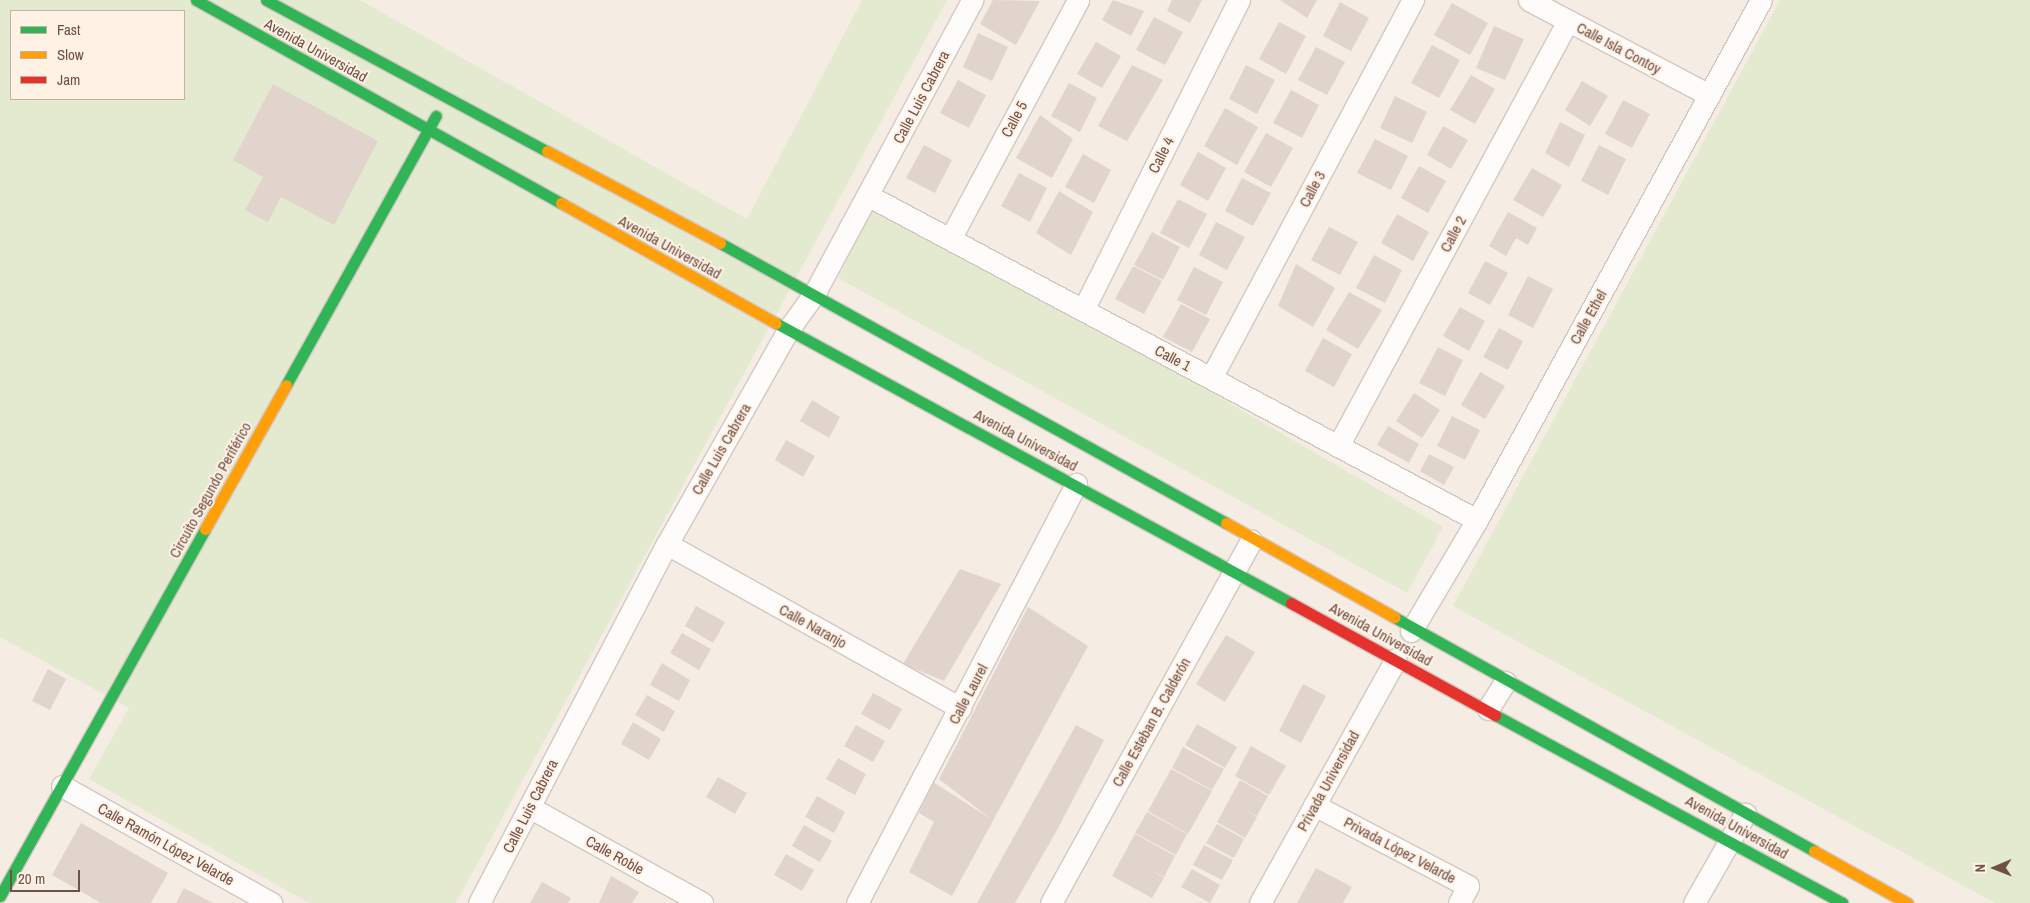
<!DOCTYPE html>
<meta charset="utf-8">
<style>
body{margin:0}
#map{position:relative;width:2030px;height:903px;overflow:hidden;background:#f5ece4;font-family:"Archivo Narrow",sans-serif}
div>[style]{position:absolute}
.green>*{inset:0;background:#e3eacf}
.building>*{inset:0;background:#e1d4cd}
.roads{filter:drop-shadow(1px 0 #d3c7c0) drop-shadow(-1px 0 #d3c7c0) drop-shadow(0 1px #d3c7c0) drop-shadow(0 -1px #d3c7c0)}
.street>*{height:21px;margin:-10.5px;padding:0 10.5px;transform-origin:10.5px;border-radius:10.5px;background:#fefcfb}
.fast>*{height:11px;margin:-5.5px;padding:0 5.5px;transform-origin:5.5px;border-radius:5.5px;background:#30b455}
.slow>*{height:11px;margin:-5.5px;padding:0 5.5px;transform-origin:5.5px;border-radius:5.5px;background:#ff9f0a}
.jam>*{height:11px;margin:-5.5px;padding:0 5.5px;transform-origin:5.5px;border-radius:5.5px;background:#e5322d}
span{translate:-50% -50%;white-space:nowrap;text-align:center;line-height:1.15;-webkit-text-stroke:4px #fff1e4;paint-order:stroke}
.street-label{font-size:15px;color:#705147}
.legend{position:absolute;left:10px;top:10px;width:175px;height:90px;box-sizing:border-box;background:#fff1e4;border:1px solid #c6b1a5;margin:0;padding:6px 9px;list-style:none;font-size:15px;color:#705147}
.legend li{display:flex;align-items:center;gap:10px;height:25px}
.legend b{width:25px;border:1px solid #c6b1a5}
.north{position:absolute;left:1970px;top:843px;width:50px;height:50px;-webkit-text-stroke:4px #fff1e4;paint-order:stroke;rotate:269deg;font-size:14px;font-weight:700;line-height:20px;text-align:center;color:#705147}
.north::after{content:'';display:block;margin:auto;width:18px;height:22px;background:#705147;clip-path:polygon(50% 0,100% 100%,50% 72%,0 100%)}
.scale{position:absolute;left:10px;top:870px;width:70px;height:22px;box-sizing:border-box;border:2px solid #705147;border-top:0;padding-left:6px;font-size:15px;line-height:18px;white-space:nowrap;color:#705147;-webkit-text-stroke:4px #fff1e4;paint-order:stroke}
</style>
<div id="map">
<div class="green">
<i style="clip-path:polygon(evenodd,0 0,360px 0,747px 219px,862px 0,947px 0,456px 903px,309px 903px,89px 779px,129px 708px,0 637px,0 0,11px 11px,184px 11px,184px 99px,11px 99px,11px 11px)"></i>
<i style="clip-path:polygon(1780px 0,2030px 0,2030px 903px,1995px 903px,1453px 606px)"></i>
<i style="clip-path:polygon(873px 209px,1162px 364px,1443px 527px,1407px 593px,838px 278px)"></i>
</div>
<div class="building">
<i style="clip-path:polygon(993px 0,1040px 1px,1016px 45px,980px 24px)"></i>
<i style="clip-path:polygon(1113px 0,1144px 11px,1131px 36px,1102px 20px)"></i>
<i style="clip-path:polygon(1172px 0,1202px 0,1190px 23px,1167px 11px)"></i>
<i style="clip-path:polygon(1280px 0,1317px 0,1307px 18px)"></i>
<i style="clip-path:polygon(1340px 2px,1369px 18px,1351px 51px,1323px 36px)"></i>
<i style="clip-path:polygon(1452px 3px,1488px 23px,1470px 55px,1434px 35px)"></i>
<i style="clip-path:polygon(1154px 17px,1183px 32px,1165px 65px,1136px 50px)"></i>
<i style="clip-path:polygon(1279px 22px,1306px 36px,1286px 74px,1259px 59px)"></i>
<i style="clip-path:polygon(1494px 26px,1524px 39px,1505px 80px,1476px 68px)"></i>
<i style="clip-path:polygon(978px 33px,1008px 47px,992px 81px,963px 67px)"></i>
<i style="clip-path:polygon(1096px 42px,1121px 56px,1102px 88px,1077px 74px)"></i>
<i style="clip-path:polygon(1432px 45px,1460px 60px,1439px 98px,1411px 83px)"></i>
<i style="clip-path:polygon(1316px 47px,1345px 62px,1327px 95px,1298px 80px)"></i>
<i style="clip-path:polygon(1132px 65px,1163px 80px,1127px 141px,1098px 126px)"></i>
<i style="clip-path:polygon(1246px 65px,1275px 80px,1257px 114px,1229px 99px)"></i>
<i style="clip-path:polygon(1471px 75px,1495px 89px,1475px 124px,1450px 110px)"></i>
<i style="clip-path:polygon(958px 80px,986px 95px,969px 128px,940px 113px)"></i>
<i style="clip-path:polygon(1582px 81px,1608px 96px,1590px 126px,1565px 110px)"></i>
<i style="clip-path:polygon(1069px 83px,1097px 98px,1080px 132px,1051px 116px)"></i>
<i style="clip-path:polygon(273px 84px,378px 141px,334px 225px,281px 197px,268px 222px,245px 210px,263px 177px,233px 160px)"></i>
<i style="clip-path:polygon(1291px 90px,1319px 105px,1302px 138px,1273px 123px)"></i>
<i style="clip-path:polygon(1395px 96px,1427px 112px,1412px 143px,1380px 128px)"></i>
<i style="clip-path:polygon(1623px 100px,1650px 114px,1632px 148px,1605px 134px)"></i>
<i style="clip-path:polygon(1225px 108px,1258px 127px,1237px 165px,1204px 146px)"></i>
<i style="clip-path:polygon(1040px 115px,1073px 139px,1052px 178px,1016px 158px)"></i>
<i style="clip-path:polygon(1560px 122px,1585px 135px,1569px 167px,1545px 153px)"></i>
<i style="clip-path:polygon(1443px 126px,1468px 140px,1451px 169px,1427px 155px)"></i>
<i style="clip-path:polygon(1266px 133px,1293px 148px,1271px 187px,1244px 172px)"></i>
<i style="clip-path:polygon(1375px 139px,1408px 156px,1391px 190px,1357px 173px)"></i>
<i style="clip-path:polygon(924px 145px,952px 160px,935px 193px,906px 178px)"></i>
<i style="clip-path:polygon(1599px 145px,1626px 159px,1608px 195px,1581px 181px)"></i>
<i style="clip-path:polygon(1198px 152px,1226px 168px,1208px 201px,1180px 185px)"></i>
<i style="clip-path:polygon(1083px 154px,1111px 170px,1094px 203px,1065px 187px)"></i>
<i style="clip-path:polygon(1419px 166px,1446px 181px,1428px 213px,1401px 198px)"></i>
<i style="clip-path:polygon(1532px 168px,1562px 185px,1543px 217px,1513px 200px)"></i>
<i style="clip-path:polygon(1019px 173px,1047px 188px,1030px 222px,1001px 206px)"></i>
<i style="clip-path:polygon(1242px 178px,1271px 193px,1253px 226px,1225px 211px)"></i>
<i style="clip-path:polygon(1059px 191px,1093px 212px,1071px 255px,1036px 233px)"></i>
<i style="clip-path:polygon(1178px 199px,1207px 214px,1189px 248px,1160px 233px)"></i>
<i style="clip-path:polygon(1508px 212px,1537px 228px,1528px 245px,1516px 238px,1506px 256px,1489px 246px)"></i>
<i style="clip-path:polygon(1397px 214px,1429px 232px,1413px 261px,1381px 243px)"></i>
<i style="clip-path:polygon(1216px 222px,1245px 237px,1227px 270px,1199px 255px)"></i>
<i style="clip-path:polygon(1329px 227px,1358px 242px,1340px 275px,1311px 260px)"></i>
<i style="clip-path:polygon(1152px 232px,1180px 247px,1163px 280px,1134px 265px)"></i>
<i style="clip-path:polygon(1374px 255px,1402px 270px,1385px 303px,1356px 288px)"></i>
<i style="clip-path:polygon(1485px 261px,1508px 273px,1490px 305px,1468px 293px)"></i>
<i style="clip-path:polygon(1296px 264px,1335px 288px,1313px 327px,1278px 306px)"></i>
<i style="clip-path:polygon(1133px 266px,1162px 281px,1144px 314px,1115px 299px)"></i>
<i style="clip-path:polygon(1194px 267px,1223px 282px,1206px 315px,1177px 300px)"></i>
<i style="clip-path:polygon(1528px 276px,1553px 289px,1533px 328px,1508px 315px)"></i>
<i style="clip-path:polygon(1349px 292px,1382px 310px,1358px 349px,1326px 330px)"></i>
<i style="clip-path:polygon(1181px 304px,1210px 319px,1192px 352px,1163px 337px)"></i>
<i style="clip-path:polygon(1460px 307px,1485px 321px,1469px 351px,1443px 336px)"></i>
<i style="clip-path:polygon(1499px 328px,1523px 341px,1508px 370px,1483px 357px)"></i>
<i style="clip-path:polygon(1323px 338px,1352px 354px,1334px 387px,1305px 371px)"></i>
<i style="clip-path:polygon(1438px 347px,1463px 360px,1445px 396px,1419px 383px)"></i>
<i style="clip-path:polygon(1480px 372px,1505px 386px,1485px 419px,1461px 405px)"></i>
<i style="clip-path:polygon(1414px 393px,1440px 410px,1422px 438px,1396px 421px)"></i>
<i style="clip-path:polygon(812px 400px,840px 417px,829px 438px,800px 421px)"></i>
<i style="clip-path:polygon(1452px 416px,1480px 430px,1465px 460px,1437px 446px)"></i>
<i style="clip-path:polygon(1388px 426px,1419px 444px,1409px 463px,1377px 445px)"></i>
<i style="clip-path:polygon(786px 440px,815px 456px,803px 477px,775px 460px)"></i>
<i style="clip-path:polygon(1429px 454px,1454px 467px,1444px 485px,1420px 471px)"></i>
<i style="clip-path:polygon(960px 569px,1001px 584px,944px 681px,903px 664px)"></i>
<i style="clip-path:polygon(696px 606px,725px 622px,713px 643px,685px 626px)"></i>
<i style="clip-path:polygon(1028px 607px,1088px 646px,952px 896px,909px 872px,934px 822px,919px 813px,933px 782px,991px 819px,939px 779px)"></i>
<i style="clip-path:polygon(682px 633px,711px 649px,699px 670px,670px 653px)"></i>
<i style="clip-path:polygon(1226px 635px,1255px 652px,1225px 702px,1196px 684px)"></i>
<i style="clip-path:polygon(662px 663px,690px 680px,679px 701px,650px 685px)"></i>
<i style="clip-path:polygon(48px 669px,66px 679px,50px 710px,32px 701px)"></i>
<i style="clip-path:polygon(1303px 684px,1326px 696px,1301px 743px,1279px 731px)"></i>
<i style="clip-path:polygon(873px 693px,902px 709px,890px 730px,861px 714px)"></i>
<i style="clip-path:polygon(647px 695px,675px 711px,664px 732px,635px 715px)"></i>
<i style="clip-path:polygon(633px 722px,661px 739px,649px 760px,621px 744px)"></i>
<i style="clip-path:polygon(1197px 724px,1237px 747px,1225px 768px,1185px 745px)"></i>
<i style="clip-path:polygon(856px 725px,885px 741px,873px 762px,844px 746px)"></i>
<i style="clip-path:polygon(1076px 725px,1104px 740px,1056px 832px,1015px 903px,977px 903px)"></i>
<i style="clip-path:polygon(1251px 746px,1286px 766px,1269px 795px,1235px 776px)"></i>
<i style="clip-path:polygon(1183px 747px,1224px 769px,1212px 790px,1172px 768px)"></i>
<i style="clip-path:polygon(838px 758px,866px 774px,855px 795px,826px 779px)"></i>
<i style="clip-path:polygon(1171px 769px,1212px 791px,1188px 834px,1148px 811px)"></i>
<i style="clip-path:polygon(718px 777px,747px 793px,735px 814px,706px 797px)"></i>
<i style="clip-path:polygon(1240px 780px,1268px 796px,1257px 816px,1245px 810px,1257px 817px,1245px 838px,1217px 822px)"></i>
<i style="clip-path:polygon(817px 796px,845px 812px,834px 833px,805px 817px)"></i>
<i style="clip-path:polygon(1147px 812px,1187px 834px,1176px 855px,1135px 833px)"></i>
<i style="clip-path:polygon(81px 823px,168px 873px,151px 903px,101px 903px,52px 875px)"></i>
<i style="clip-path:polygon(1217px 824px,1244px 839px,1234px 858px,1206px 843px)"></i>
<i style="clip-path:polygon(804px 825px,832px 841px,820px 862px,792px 846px)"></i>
<i style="clip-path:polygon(1135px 834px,1175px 856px,1164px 877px,1149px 869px,1164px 878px,1152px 898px,1112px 876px)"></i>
<i style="clip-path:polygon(1204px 845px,1233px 860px,1222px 880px,1193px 865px)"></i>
<i style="clip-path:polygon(786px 854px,814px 870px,802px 891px,774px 875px)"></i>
<i style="clip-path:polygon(1316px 868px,1352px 887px,1343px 903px,1297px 903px)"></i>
<i style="clip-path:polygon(1192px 869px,1220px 885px,1210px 903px,1181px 887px)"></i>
<i style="clip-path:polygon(611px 876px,639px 892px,632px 903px,599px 903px)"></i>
<i style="clip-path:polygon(542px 882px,571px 898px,568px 903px,530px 903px)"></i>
<i style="clip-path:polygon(184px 888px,213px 903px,176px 903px)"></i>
</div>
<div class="roads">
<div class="street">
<i style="left:1529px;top:0;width:204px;rotate:27.8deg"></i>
<i style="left:869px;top:196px;width:689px;rotate:28.05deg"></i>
<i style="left:950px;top:239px;width:271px;rotate:-61.8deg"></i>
<i style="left:1083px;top:310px;width:347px;rotate:-63.3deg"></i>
<i style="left:1211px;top:378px;width:429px;rotate:-61.9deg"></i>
<i style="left:1338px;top:446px;width:483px;rotate:-61.6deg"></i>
<i style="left:667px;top:544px;width:336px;rotate:29.2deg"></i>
<i style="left:1411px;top:631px;width:129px;rotate:-59.3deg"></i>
<i style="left:1477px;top:520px;width:592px;rotate:-61.36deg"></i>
<i style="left:1488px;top:709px;width:32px;rotate:-58deg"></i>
<i style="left:62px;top:786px;width:240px;rotate:29.2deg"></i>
<i style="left:1314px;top:805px;width:174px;rotate:27.7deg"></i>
<i style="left:1468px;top:886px;width:19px;rotate:118deg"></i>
<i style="left:529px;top:807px;width:198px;rotate:29deg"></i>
<i style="left:479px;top:903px;width:405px;rotate:-62.4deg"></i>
<i style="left:667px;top:544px;width:246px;rotate:-60.5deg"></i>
<i style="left:788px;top:330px;width:44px;rotate:-54.2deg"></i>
<i style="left:814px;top:294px;width:334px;rotate:-61.7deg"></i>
<i style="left:857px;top:903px;width:473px;rotate:-62.4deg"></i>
<i style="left:1051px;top:903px;width:414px;rotate:-61.1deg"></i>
<i style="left:1260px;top:903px;width:279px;rotate:-60.9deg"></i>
<i style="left:1694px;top:903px;width:103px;rotate:-60.2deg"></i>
</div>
<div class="fast">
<i style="left:196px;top:0;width:418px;rotate:29.1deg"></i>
<i style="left:266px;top:0;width:319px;rotate:28.3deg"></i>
<i style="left:720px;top:243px;width:578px;rotate:28.96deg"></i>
<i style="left:776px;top:323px;width:586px;rotate:28.53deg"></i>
<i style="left:286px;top:385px;width:308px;rotate:-60.9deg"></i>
<i style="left:1394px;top:617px;width:481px;rotate:29.1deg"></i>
<i style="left:1495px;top:715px;width:395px;rotate:28.4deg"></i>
<i style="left:0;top:896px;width:420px;rotate:-60.8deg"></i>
</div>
<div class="slow">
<i style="left:547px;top:151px;width:196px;rotate:28deg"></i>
<i style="left:561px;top:203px;width:246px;rotate:29.2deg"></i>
<i style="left:1226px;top:523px;width:193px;rotate:29.2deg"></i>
<i style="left:205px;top:529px;width:165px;rotate:-60.6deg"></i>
<i style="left:1814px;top:851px;width:107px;rotate:29.2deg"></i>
</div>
<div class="jam">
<i style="left:1291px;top:603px;width:233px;rotate:28.8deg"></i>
</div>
</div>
<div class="street-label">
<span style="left:1619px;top:48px;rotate:28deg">Calle Isla Contoy</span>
<span style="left:316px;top:50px;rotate:29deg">Avenida Universidad</span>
<span style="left:921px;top:97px;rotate:-62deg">Calle Luis Cabrera</span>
<span style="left:1014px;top:119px;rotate:-62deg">Calle 5</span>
<span style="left:1161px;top:155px;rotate:-63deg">Calle 4</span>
<span style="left:1312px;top:189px;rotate:-62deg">Calle 3</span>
<span style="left:1453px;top:234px;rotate:-62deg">Calle 2</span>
<span style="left:670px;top:247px;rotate:29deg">Avenida Universidad</span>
<span style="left:1588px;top:317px;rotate:-61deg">Calle Ethel</span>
<span style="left:1173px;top:358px;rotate:28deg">Calle 1</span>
<span style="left:1026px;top:440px;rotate:28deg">Avenida Universidad</span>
<span style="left:721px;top:449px;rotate:-60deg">Calle Luis Cabrera</span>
<span style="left:210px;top:490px;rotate:-61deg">Circuito Segundo Periférico</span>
<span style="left:813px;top:626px;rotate:29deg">Calle Naranjo</span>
<span style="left:1381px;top:634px;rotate:29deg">Avenida Universidad</span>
<span style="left:968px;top:694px;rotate:-62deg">Calle Laurel</span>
<span style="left:1151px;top:722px;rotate:-61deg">Calle Esteban B. Calderón</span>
<span style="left:1328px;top:781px;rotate:-61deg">Privada Universidad</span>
<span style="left:530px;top:806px;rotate:-63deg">Calle Luis Cabrera</span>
<span style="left:1737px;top:827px;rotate:29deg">Avenida Universidad</span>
<span style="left:166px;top:844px;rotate:29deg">Calle Ramón López Velarde</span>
<span style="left:1400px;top:850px;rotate:28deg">Privada López Velarde</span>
<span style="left:615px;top:855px;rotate:29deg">Calle Roble</span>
</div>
<ul class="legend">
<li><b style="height:6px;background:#30b455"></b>Fast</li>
<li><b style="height:6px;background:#ff9f0a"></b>Slow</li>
<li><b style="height:6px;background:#e5322d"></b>Jam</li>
</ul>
<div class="north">N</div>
<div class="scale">20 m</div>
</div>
